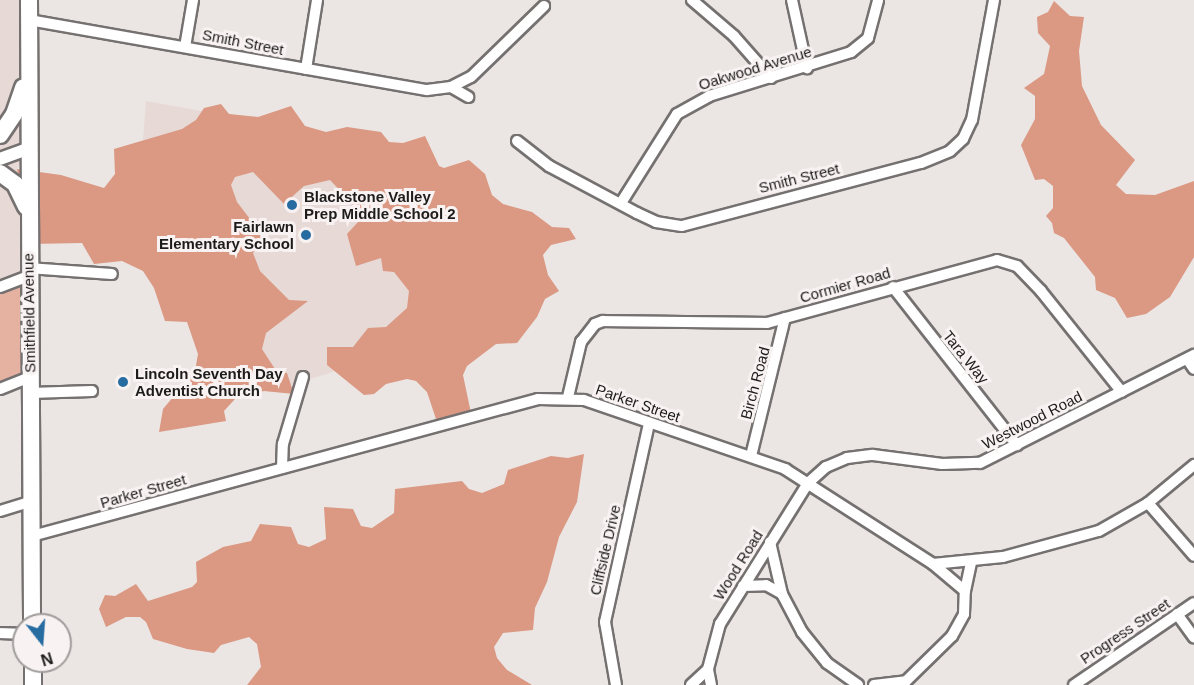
<!DOCTYPE html>
<style>
body{margin:0}
#map{position:relative;width:1194px;height:685px;overflow:hidden;background:#ebe6e4;font-family:Helvetica,sans-serif}
div>[style]{position:absolute}
.built>*{inset:0;background:#e7d9d5}
.green>*{inset:0;background:#e5b1a1}
.forest>*{inset:0;background:#db9883}
.roads{filter:drop-shadow(2px 0 #757170) drop-shadow(-2px 0 #757170) drop-shadow(0 2px #757170) drop-shadow(0 -2px #757170)}
.minor>*{height:10px;margin:-5px;padding:0 5px;transform-origin:5px;border-radius:5px;background:#fff}
.tertiary>*{height:12px;margin:-6px;padding:0 6px;transform-origin:6px;border-radius:6px;background:#fff}
.primary>*{height:16px;margin:-8px;padding:0 8px;transform-origin:8px;border-radius:8px;background:#fff}
.dots>*{width:16px;height:16px;translate:-50% -50%;box-sizing:border-box;border:3px solid #f8f3f2;border-radius:50%}
span{translate:-50% -50%;white-space:nowrap;text-align:center;line-height:1.15;-webkit-text-stroke:6px #f8f3f2;paint-order:stroke}
.street-label{font-size:15px;color:#1d1c1b}
.poi-label{font-size:15px;color:#1d1c1b;font-weight:700}
.left{translate:0 -50%;text-align:left}
.right{translate:-100% -50%;text-align:right}
.north{position:absolute;left:12px;top:613px;width:60px;height:60px;box-sizing:border-box;background:#f8f3f2;border:2px solid #a09d9c;border-radius:50%;rotate:163deg;font-size:16px;font-weight:700;line-height:24px;text-align:center;color:#1d1c1b}
.north::after{content:'';display:block;margin:auto;width:21px;height:27px;background:#276ca1;clip-path:polygon(50% 0,100% 100%,50% 72%,0 100%)}
</style>
<div id="map">
<div class="built">
<i style="clip-path:polygon(0 0,28px 0,28px 150px,17px 169px,22px 184px,28px 270px,0 281px)"></i>
<i style="clip-path:polygon(146px 101px,432px 153px,481px 325px,269px 392px,134px 258px)"></i>
</div>
<div class="green">
<i style="clip-path:polygon(28px 271px,30px 377px,0 389px,0 281px)"></i>
</div>
<div class="forest">
<i style="clip-path:polygon(1054px 1px,1070px 16px,1084px 17px,1079px 51px,1082px 86px,1101px 125px,1135px 160px,1116px 185px,1126px 194px,1155px 195px,1194px 181px,1194px 257px,1170px 297px,1146px 314px,1127px 318px,1115px 298px,1096px 290px,1095px 277px,1064px 238px,1054px 233px,1052px 223px,1046px 216px,1053px 208px,1053px 186px,1044px 179px,1035px 180px,1021px 145px,1035px 119px,1035px 96px,1024px 88px,1044px 74px,1050px 46px,1038px 33px,1037px 17px,1048px 12px)"></i>
<i style="clip-path:polygon(221px 104px,229px 114px,258px 117px,291px 106px,305px 126px,326px 132px,347px 127px,381px 132px,389px 142px,403px 143px,425px 136px,439px 166px,444px 168px,469px 160px,485px 174px,492px 195px,503px 204px,532px 212px,552px 227px,569px 228px,576px 239px,551px 245px,543px 255px,548px 275px,559px 291px,545px 299px,537px 317px,517px 343px,496px 344px,467px 366px,463px 375px,471px 413px,437px 422px,427px 392px,416px 381px,407px 379px,386px 384px,374px 394px,364px 395px,327px 365px,327px 347px,353px 347px,368px 328px,386px 327px,407px 308px,409px 291px,394px 272px,383px 271px,381px 258px,356px 266px,347px 234px,358px 222px,352px 203px,330px 180px,304px 186px,284px 204px,253px 172px,235px 177px,231px 185px,237px 202px,263px 236px,253px 253px,260px 271px,289px 300px,308px 301px,266px 333px,262px 349px,275px 369px,287px 373px,294px 394px,264px 391px,235px 399px,224px 411px,226px 421px,159px 432px,163px 409px,195px 371px,198px 354px,187px 322px,165px 321px,154px 288px,143px 271px,122px 261px,94px 264px,82px 243px,30px 244px,17px 169px,61px 175px,104px 188px,115px 174px,114px 149px,182px 129px,196px 120px,204px 108px)"></i>
<i style="clip-path:polygon(584px 454px,577px 502px,559px 537px,547px 582px,535px 608px,533px 630px,503px 633px,494px 647px,497px 658px,507px 670px,532px 685px,247px 685px,261px 667px,257px 644px,249px 637px,221px 645px,214px 653px,187px 649px,153px 639px,146px 622px,140px 617px,126px 617px,106px 627px,99px 609px,105px 595px,115px 596px,136px 584px,148px 601px,192px 587px,197px 582px,196px 562px,223px 547px,251px 541px,260px 524px,291px 527px,298px 544px,309px 547px,326px 539px,324px 507px,353px 509px,361px 526px,372px 528px,394px 513px,395px 489px,462px 481px,469px 489px,482px 493px,504px 484px,508px 470px,551px 456px,568px 458px)"></i>
</div>
<div class="roads">
<div class="minor">
<i style="left:692px;top:0;width:55px;rotate:40.6deg"></i>
<i style="left:734px;top:36px;width:56px;rotate:48.6deg"></i>
<i style="left:792px;top:0;width:70px;rotate:77.6deg"></i>
<i style="left:29px;top:20px;width:404px;rotate:10deg"></i>
<i style="left:427px;top:90px;width:24px;rotate:-7deg"></i>
<i style="left:451px;top:87px;width:22px;rotate:-27deg"></i>
<i style="left:471px;top:77px;width:102px;rotate:-44.2deg"></i>
<i style="left:185px;top:47px;width:48px;rotate:-80.3deg"></i>
<i style="left:306px;top:69px;width:70px;rotate:-80.9deg"></i>
<i style="left:451px;top:87px;width:20px;rotate:30deg"></i>
<i style="left:517px;top:141px;width:41px;rotate:38deg"></i>
<i style="left:549px;top:166px;width:100px;rotate:28.1deg"></i>
<i style="left:637px;top:213px;width:21px;rotate:25deg"></i>
<i style="left:656px;top:222px;width:26px;rotate:9deg"></i>
<i style="left:682px;top:226px;width:247px;rotate:-14.8deg"></i>
<i style="left:921px;top:163px;width:31px;rotate:-22deg"></i>
<i style="left:950px;top:151px;width:18px;rotate:-43deg"></i>
<i style="left:963px;top:139px;width:21px;rotate:-65deg"></i>
<i style="left:972px;top:120px;width:122px;rotate:-79.6deg"></i>
<i style="left:621px;top:203px;width:105px;rotate:-57.8deg"></i>
<i style="left:677px;top:114px;width:37px;rotate:-29deg"></i>
<i style="left:709px;top:96px;width:149px;rotate:-17.2deg"></i>
<i style="left:851px;top:52px;width:22px;rotate:-39deg"></i>
<i style="left:868px;top:38px;width:39px;rotate:-75deg"></i>
<i style="left:28px;top:268px;width:84px;rotate:4.1deg"></i>
<i style="left:0;top:287px;width:30px;rotate:-21deg"></i>
<i style="left:893px;top:287px;width:201px;rotate:51.9deg"></i>
<i style="left:1187px;top:359px;width:12px;rotate:55deg"></i>
<i style="left:0;top:389px;width:32px;rotate:-22deg"></i>
<i style="left:30px;top:393px;width:62px;rotate:-1.8deg"></i>
<i style="left:568px;top:397px;width:57px;rotate:-76.7deg"></i>
<i style="left:581px;top:342px;width:23px;rotate:-52deg"></i>
<i style="left:595px;top:324px;width:9px;rotate:-21deg"></i>
<i style="left:603px;top:321px;width:164px;rotate:0.7deg"></i>
<i style="left:767px;top:323px;width:238px;rotate:-15.3deg"></i>
<i style="left:997px;top:260px;width:21px;rotate:17deg"></i>
<i style="left:1017px;top:266px;width:35px;rotate:46deg"></i>
<i style="left:1041px;top:291px;width:129px;rotate:51.3deg"></i>
<i style="left:751px;top:456px;width:142px;rotate:-76.2deg"></i>
<i style="left:282px;top:468px;width:24px;rotate:-88deg"></i>
<i style="left:283px;top:444px;width:70px;rotate:-73.4deg"></i>
<i style="left:1148px;top:503px;width:70px;rotate:49deg"></i>
<i style="left:0;top:511px;width:34px;rotate:-17deg"></i>
<i style="left:32px;top:536px;width:524px;rotate:-15.15deg"></i>
<i style="left:538px;top:399px;width:46px;rotate:1.2deg"></i>
<i style="left:584px;top:400px;width:213px;rotate:18.9deg"></i>
<i style="left:785px;top:469px;width:176px;rotate:32.7deg"></i>
<i style="left:933px;top:564px;width:70px;rotate:-5.7deg"></i>
<i style="left:1003px;top:557px;width:99px;rotate:-15.2deg"></i>
<i style="left:1099px;top:531px;width:56px;rotate:-29.7deg"></i>
<i style="left:1148px;top:503px;width:60px;rotate:-39.6deg"></i>
<i style="left:770px;top:542px;width:53px;rotate:77deg"></i>
<i style="left:782px;top:594px;width:43px;rotate:62.2deg"></i>
<i style="left:802px;top:632px;width:40px;rotate:51deg"></i>
<i style="left:827px;top:663px;width:38px;rotate:35deg"></i>
<i style="left:743px;top:586px;width:23px;rotate:-2deg"></i>
<i style="left:766px;top:585px;width:18px;rotate:29deg"></i>
<i style="left:965px;top:591px;width:29px;rotate:-78deg"></i>
<i style="left:1177px;top:614px;width:29px;rotate:54deg"></i>
<i style="left:0;top:633px;width:24px;rotate:2deg"></i>
<i style="left:616px;top:685px;width:64px;rotate:-99.9deg"></i>
<i style="left:605px;top:622px;width:204px;rotate:-77.5deg"></i>
<i style="left:691px;top:685px;width:23px;rotate:-43deg"></i>
<i style="left:711px;top:685px;width:16px;rotate:-101deg"></i>
<i style="left:708px;top:669px;width:47px;rotate:-75.1deg"></i>
<i style="left:720px;top:624px;width:166px;rotate:-58deg"></i>
<i style="left:808px;top:483px;width:24px;rotate:-42deg"></i>
<i style="left:826px;top:467px;width:23px;rotate:-23deg"></i>
<i style="left:847px;top:458px;width:26px;rotate:-7deg"></i>
<i style="left:873px;top:455px;width:70px;rotate:7.4deg"></i>
<i style="left:942px;top:464px;width:38px;rotate:-2deg"></i>
<i style="left:980px;top:463px;width:240px;rotate:-26.8deg"></i>
<i style="left:874px;top:685px;width:32px;rotate:-7deg"></i>
<i style="left:902px;top:685px;width:70px;rotate:-44.4deg"></i>
<i style="left:952px;top:636px;width:25px;rotate:-61deg"></i>
<i style="left:964px;top:614px;width:23px;rotate:-88deg"></i>
<i style="left:965px;top:591px;width:42px;rotate:-139.8deg"></i>
<i style="left:1074px;top:685px;width:145px;rotate:-34.3deg"></i>
</div>
<div class="tertiary">
<i style="left:0;top:159px;width:30px;rotate:-20deg"></i>
</div>
<div class="primary">
<i style="left:29px;top:0;width:625px;rotate:89.72deg"></i>
<i style="left:0;top:135px;width:25px;rotate:-56deg"></i>
<i style="left:14px;top:114px;width:28px;rotate:-71deg"></i>
<i style="left:0;top:173px;width:19px;rotate:36deg"></i>
<i style="left:15px;top:184px;width:25px;rotate:64deg"></i>
<i style="left:33px;top:661px;width:24px;rotate:90deg"></i>
</div>
</div>
<div class="dots">
<i style="left:292px;top:205px;background:#276ca1"></i>
<i style="left:306px;top:235px;background:#276ca1"></i>
<i style="left:123px;top:382px;background:#276ca1"></i>
</div>
<div class="street-label">
<span style="left:243px;top:42px;rotate:11deg">Smith Street</span>
<span style="left:755px;top:68px;rotate:-17deg">Oakwood Avenue</span>
<span style="left:799px;top:178px;rotate:-14deg">Smith Street</span>
<span style="left:845px;top:285px;rotate:-16deg">Cormier Road</span>
<span style="left:29px;top:313px;rotate:-91deg">Smithfield Avenue</span>
<span style="left:966px;top:357px;rotate:51deg">Tara Way</span>
<span style="left:755px;top:383px;rotate:-75deg">Birch Road</span>
<span style="left:638px;top:403px;rotate:19deg">Parker Street</span>
<span style="left:1032px;top:420px;rotate:-27deg">Westwood Road</span>
<span style="left:143px;top:491px;rotate:-16deg">Parker Street</span>
<span style="left:605px;top:550px;rotate:-77deg">Cliffside Drive</span>
<span style="left:738px;top:565px;rotate:-58deg">Wood Road</span>
<span style="left:1125px;top:631px;rotate:-34deg">Progress Street</span>
</div>
<div class="poi-label">
<span class="left" style="left:304px;top:205px">Blackstone Valley<br>Prep Middle School 2</span>
<span class="right" style="left:294px;top:235px">Fairlawn<br>Elementary School</span>
<span class="left" style="left:135px;top:382px">Lincoln Seventh Day<br>Adventist Church</span>
</div>
<div class="north">N</div>
</div>
